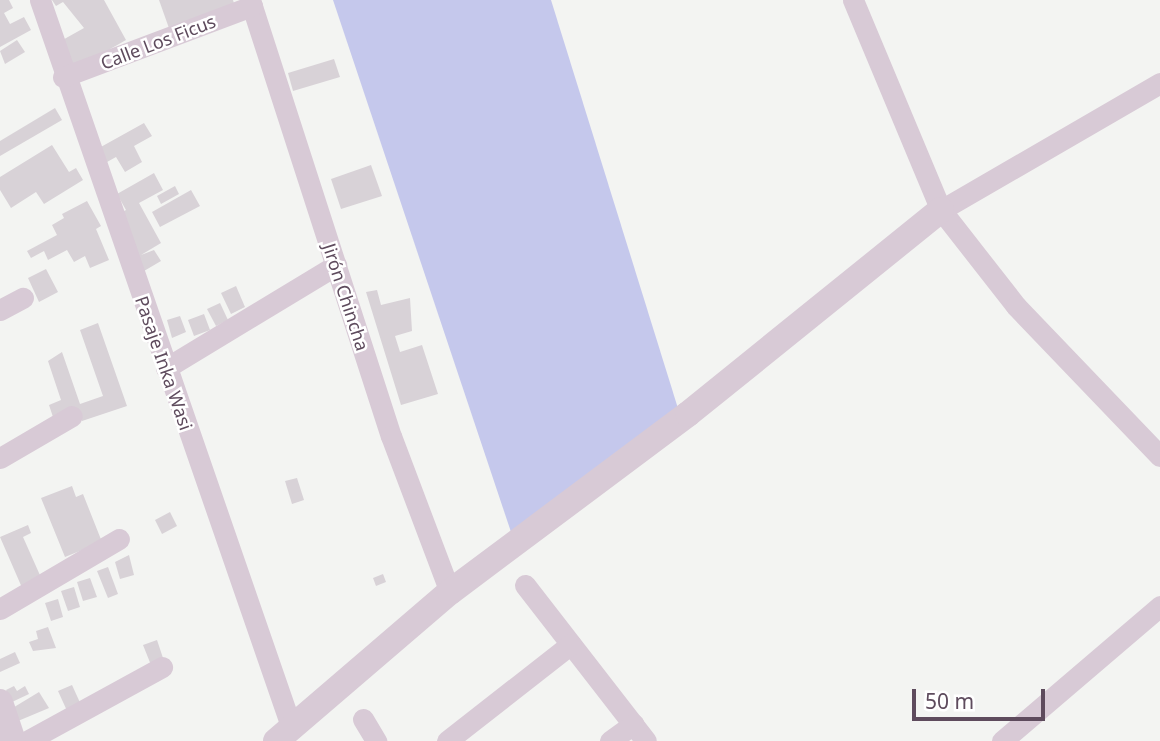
<!DOCTYPE html>
<meta charset="utf-8">
<style>
body{margin:0}
#map{position:relative;width:1160px;height:741px;overflow:hidden;background:#f3f4f2;font-family:"Noto Sans",sans-serif}
div>[style]{position:absolute}
.green>*{inset:0;background:#c5c8ec}
.building>*{inset:0;background:#d8d2d7}
.minor>*{height:21px;margin:-10.5px;padding:0 10.5px;transform-origin:10.5px;border-radius:10.5px;background:#d8cad6}
.tertiary>*{height:26px;margin:-13px;padding:0 13px;transform-origin:13px;border-radius:13px;background:#d8cad6}
span{translate:-50% -50%;white-space:nowrap;text-align:center;line-height:1.15;-webkit-text-stroke:5px #fff;paint-order:stroke}
.street-label{font-size:18px;color:#5e4b5d}
.scale{position:absolute;left:912px;top:689px;width:133px;height:32px;box-sizing:border-box;border:4px solid #5e4b5d;border-top:0;padding-left:9px;font-size:21px;line-height:24px;white-space:nowrap;color:#5e4b5d;-webkit-text-stroke:5px #fff;paint-order:stroke}
</style>
<div id="map">
<div class="green">
<i style="clip-path:polygon(333px 0,551px 0,681px 418px,515px 544px)"></i>
</div>
<div class="building">
<i style="clip-path:polygon(0 0,9px 0,13px 8px,4px 13px,10px 24px,24px 17px,31px 30px,0 47px)"></i>
<i style="clip-path:polygon(52px 0,104px 0,126px 40px,75px 69px,59px 42px,84px 28px,63px 2px,56px 6px)"></i>
<i style="clip-path:polygon(159px 0,233px 0,235px 7px,170px 31px)"></i>
<i style="clip-path:polygon(17px 40px,25px 52px,5px 64px,0 51px)"></i>
<i style="clip-path:polygon(334px 59px,340px 77px,293px 91px,288px 73px)"></i>
<i style="clip-path:polygon(55px 108px,62px 120px,0 156px,0 141px)"></i>
<i style="clip-path:polygon(144px 123px,152px 136px,134px 146px,142px 162px,125px 172px,116px 157px,107px 162px,99px 148px)"></i>
<i style="clip-path:polygon(52px 145px,69px 172px,76px 168px,83px 180px,44px 204px,36px 192px,11px 208px,0 190px,0 177px)"></i>
<i style="clip-path:polygon(371px 165px,382px 196px,341px 209px,331px 179px)"></i>
<i style="clip-path:polygon(154px 173px,163px 190px,139px 203px,161px 243px,141px 255px,154px 250px,161px 261px,144px 271px,114px 217px,126px 210px,117px 194px)"></i>
<i style="clip-path:polygon(175px 186px,179px 194px,161px 204px,157px 196px)"></i>
<i style="clip-path:polygon(191px 190px,200px 206px,160px 227px,152px 212px)"></i>
<i style="clip-path:polygon(87px 201px,101px 226px,96px 229px,109px 260px,90px 268px,85px 256px,74px 262px,67px 250px,48px 260px,44px 251px,31px 258px,27px 251px,57px 235px,52px 225px,64px 218px,62px 214px)"></i>
<i style="clip-path:polygon(46px 269px,58px 292px,39px 302px,28px 278px)"></i>
<i style="clip-path:polygon(236px 286px,245px 307px,231px 314px,221px 293px)"></i>
<i style="clip-path:polygon(377px 290px,381px 305px,410px 298px,412px 331px,395px 336px,400px 352px,422px 345px,438px 394px,401px 405px,366px 292px)"></i>
<i style="clip-path:polygon(220px 303px,228px 320px,216px 326px,207px 309px)"></i>
<i style="clip-path:polygon(204px 314px,210px 330px,194px 336px,188px 320px)"></i>
<i style="clip-path:polygon(180px 316px,186px 332px,172px 338px,167px 320px)"></i>
<i style="clip-path:polygon(98px 323px,127px 406px,82px 421px,78px 409px,53px 417px,49px 405px,61px 400px,48px 361px,62px 352px,80px 404px,103px 396px,80px 330px)"></i>
<i style="clip-path:polygon(297px 478px,304px 500px,292px 504px,285px 481px)"></i>
<i style="clip-path:polygon(72px 486px,76px 497px,83px 494px,102px 542px,65px 557px,41px 498px)"></i>
<i style="clip-path:polygon(170px 512px,177px 526px,162px 534px,155px 520px)"></i>
<i style="clip-path:polygon(28px 525px,31px 533px,23px 537px,43px 582px,23px 590px,0 537px)"></i>
<i style="clip-path:polygon(129px 555px,134px 575px,120px 579px,115px 562px)"></i>
<i style="clip-path:polygon(108px 567px,118px 594px,108px 598px,97px 571px)"></i>
<i style="clip-path:polygon(383px 574px,386px 582px,376px 586px,373px 578px)"></i>
<i style="clip-path:polygon(90px 578px,97px 597px,83px 601px,77px 582px)"></i>
<i style="clip-path:polygon(74px 587px,80px 607px,68px 611px,61px 591px)"></i>
<i style="clip-path:polygon(58px 599px,63px 617px,51px 621px,45px 603px)"></i>
<i style="clip-path:polygon(48px 627px,56px 648px,33px 651px,29px 642px,38px 639px,36px 631px)"></i>
<i style="clip-path:polygon(157px 640px,164px 661px,151px 665px,143px 645px)"></i>
<i style="clip-path:polygon(15px 652px,20px 663px,0 672px,0 659px)"></i>
<i style="clip-path:polygon(72px 685px,82px 707px,68px 713px,58px 691px)"></i>
<i style="clip-path:polygon(14px 686px,17px 691px,25px 686px,29px 694px,12px 702px,6px 690px)"></i>
<i style="clip-path:polygon(39px 692px,49px 708px,18px 721px,11px 709px)"></i>
</div>
<div class="minor">
<i style="left:40px;top:0;width:768px;rotate:70.93deg"></i>
<i style="left:250px;top:0;width:458px;rotate:72.1deg"></i>
<i style="left:391px;top:436px;width:167px;rotate:69.3deg"></i>
<i style="left:853px;top:0;width:228px;rotate:67.3deg"></i>
<i style="left:941px;top:210px;width:122px;rotate:52deg"></i>
<i style="left:1016px;top:306px;width:208px;rotate:46.2deg"></i>
<i style="left:63px;top:77px;width:202px;rotate:-20.6deg"></i>
<i style="left:941px;top:210px;width:253px;rotate:-30.1deg"></i>
<i style="left:0;top:310px;width:26px;rotate:-28deg"></i>
<i style="left:166px;top:368px;width:199px;rotate:-31.2deg"></i>
<i style="left:0;top:458px;width:83px;rotate:-30.3deg"></i>
<i style="left:525px;top:585px;width:197px;rotate:52.2deg"></i>
<i style="left:0;top:609px;width:138px;rotate:-30.5deg"></i>
<i style="left:363px;top:719px;width:26px;rotate:59deg"></i>
<i style="left:27px;top:741px;width:154px;rotate:-28.7deg"></i>
<i style="left:447px;top:741px;width:157px;rotate:-38deg"></i>
<i style="left:610px;top:741px;width:29px;rotate:-36deg"></i>
<i style="left:1002px;top:741px;width:208px;rotate:-40.5deg"></i>
</div>
<div class="tertiary">
<i style="left:0;top:702px;width:41px;rotate:71.6deg"></i>
<i style="left:276px;top:741px;width:229px;rotate:-40.6deg"></i>
<i style="left:450px;top:592px;width:297px;rotate:-36.8deg"></i>
<i style="left:688px;top:414px;width:325px;rotate:-38.9deg"></i>
</div>
<div class="street-label">
<span style="left:158px;top:42px;rotate:-21deg">Calle Los Ficus</span>
<span style="left:346px;top:297px;rotate:72deg">Jirón Chincha</span>
<span style="left:164px;top:363px;rotate:71deg">Pasaje Inka Wasi</span>
</div>
<div class="scale">50 m</div>
</div>
